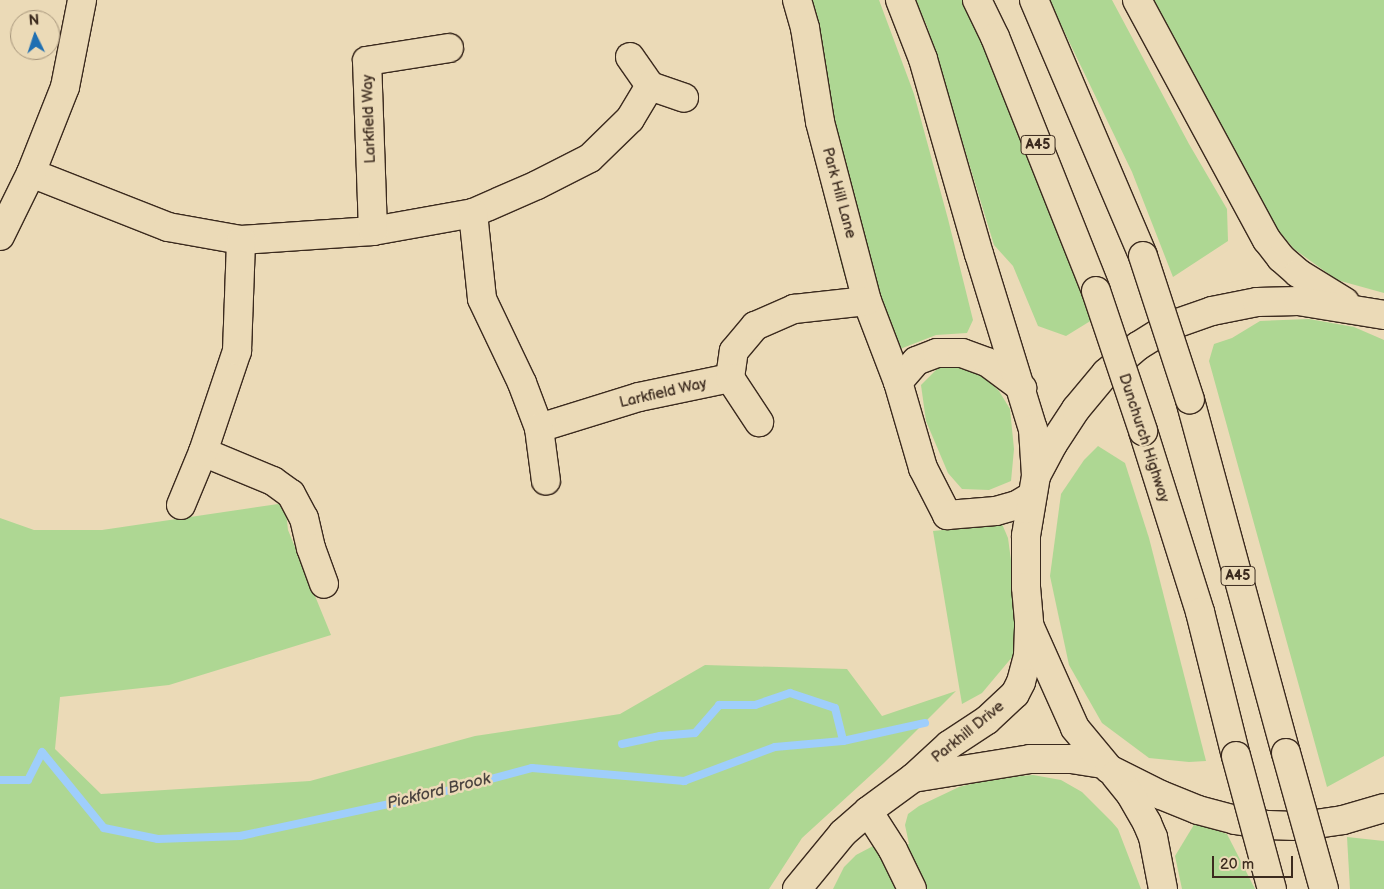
<!DOCTYPE html>
<style>
body{margin:0}
#map{position:relative;width:1384px;height:889px;overflow:hidden;background:#ebdab7;font-family:"Balsamiq Sans",sans-serif}
div>[style]{position:absolute}
.green>*{inset:0;background:#aed793}
.stream>*{height:8px;margin:-4px;padding:0 4px;transform-origin:4px;border-radius:4px;background:#9fcefb}
.roads{filter:drop-shadow(1px 0 #3b2a1e) drop-shadow(-1px 0 #3b2a1e) drop-shadow(0 1px #3b2a1e) drop-shadow(0 -1px #3b2a1e)}
.minor>*{height:28px;margin:-14px;padding:0 14px;transform-origin:14px;border-radius:14px;background:#ebdab7}
.highway>*{height:28px;margin:-14px;padding:0 14px;transform-origin:14px;border-radius:14px;background:#ebdab7}
.bridges{filter:drop-shadow(1px 0 #3b2a1e) drop-shadow(-1px 0 #3b2a1e) drop-shadow(0 1px #3b2a1e) drop-shadow(0 -1px #3b2a1e)}
.highway-bridge>*{height:28px;margin:-14px;padding:0 14px;transform-origin:14px;border-radius:14px;background:#ebdab7}
span{translate:-50% -50%;white-space:nowrap;text-align:center;line-height:1.15;-webkit-text-stroke:5px #ebdab7;paint-order:stroke}
.shield-label span{padding:1px 4px;background:#ebdab7;border:1px solid;border-radius:4px;-webkit-text-stroke-width:0}
.shield-label{font-size:14px;color:#3b2a1e;font-weight:700}
.street-label{font-size:15px;color:#3b2a1e}
.water-label{font-size:16px;color:#4a433f;font-style:italic}
.north{position:absolute;left:10px;top:10px;width:50px;height:50px;box-sizing:border-box;background:#ebdab7;border:1px solid #a5947a;border-radius:50%;rotate:356deg;font-size:14px;font-weight:700;line-height:20px;text-align:center;color:#3b2a1e}
.north::after{content:'';display:block;margin:auto;width:18px;height:22px;background:#1f6fb2;clip-path:polygon(50% 0,100% 100%,50% 72%,0 100%)}
.scale{position:absolute;left:1212px;top:856px;width:81px;height:22px;box-sizing:border-box;border:2px solid #3b2a1e;border-top:0;padding-left:6px;font-size:15px;line-height:18px;white-space:nowrap;color:#3b2a1e;-webkit-text-stroke:4px #ebdab7;paint-order:stroke}
</style>
<div id="map">
<div class="green">
<i style="clip-path:polygon(792px 0,879px 0,914px 94px,948px 219px,973px 320px,967px 333px,936px 335px,900px 349px,857px 313px,843px 271px,822px 189px)"></i>
<i style="clip-path:polygon(915px 0,965px 0,1058px 218px,1092px 320px,1066px 336px,1038px 326px,1013px 266px,994px 245px,927px 26px)"></i>
<i style="clip-path:polygon(1049px 0,1112px 0,1189px 144px,1227px 209px,1228px 241px,1173px 277px,1132px 172px)"></i>
<i style="clip-path:polygon(1153px 0,1384px 0,1384px 293px,1337px 280px,1294px 249px,1267px 217px)"></i>
<i style="clip-path:polygon(1309px 319px,1354px 327px,1384px 340px,1384px 756px,1327px 787px,1209px 361px,1214px 344px,1232px 338px,1260px 321px)"></i>
<i style="clip-path:polygon(962px 366px,983px 376px,999px 391px,1010px 409px,1014px 449px,1011px 481px,989px 490px,962px 489px,948px 473px,926px 421px,921px 385px,939px 367px)"></i>
<i style="clip-path:polygon(1098px 446px,1125px 463px,1149px 538px,1206px 761px,1189px 762px,1149px 758px,1102px 723px,1069px 665px,1050px 576px,1061px 494px,1084px 460px)"></i>
<i style="clip-path:polygon(285px 503px,288px 530px,331px 635px,169px 685px,60px 697px,55px 749px,101px 794px,310px 781px,475px 736px,620px 714px,705px 665px,847px 669px,882px 716px,956px 691px,884px 763px,802px 838px,769px 889px,0 889px,0 518px,34px 530px,102px 530px)"></i>
<i style="clip-path:polygon(1002px 524px,1008px 538px,1012px 568px,1015px 612px,1013px 656px,982px 693px,962px 704px,933px 531px)"></i>
<i style="clip-path:polygon(1033px 775px,1061px 780px,1082px 792px,1112px 822px,1118px 829px,1141px 889px,833px 889px,844px 867px,856px 855px,875px 845px,893px 850px,909px 844px,905px 825px,908px 814px,919px 806px,959px 787px,991px 779px)"></i>
<i style="clip-path:polygon(1195px 823px,1227px 834px,1255px 889px,1182px 889px,1175px 856px)"></i>
<i style="clip-path:polygon(1347px 837px,1384px 841px,1384px 889px,1350px 889px)"></i>
</div>
<div class="stream">
<i style="left:622px;top:744px;width:39px;rotate:-12deg"></i>
<i style="left:660px;top:736px;width:35px;rotate:-5deg"></i>
<i style="left:695px;top:733px;width:37px;rotate:-49deg"></i>
<i style="left:719px;top:705px;width:36px"></i>
<i style="left:755px;top:705px;width:37px;rotate:-19deg"></i>
<i style="left:790px;top:693px;width:47px;rotate:18.4deg"></i>
<i style="left:835px;top:708px;width:34px;rotate:76deg"></i>
<i style="left:0;top:780px;width:28px"></i>
<i style="left:28px;top:780px;width:31px;rotate:-63deg"></i>
<i style="left:42px;top:752px;width:98px;rotate:50.8deg"></i>
<i style="left:104px;top:828px;width:55px;rotate:11.5deg"></i>
<i style="left:158px;top:839px;width:82px;rotate:-2.1deg"></i>
<i style="left:240px;top:836px;width:191px;rotate:-12.1deg"></i>
<i style="left:427px;top:796px;width:109px;rotate:-14.9deg"></i>
<i style="left:532px;top:768px;width:153px;rotate:4.9deg"></i>
<i style="left:684px;top:781px;width:97px;rotate:-20.5deg"></i>
<i style="left:775px;top:747px;width:68px;rotate:-5deg"></i>
<i style="left:843px;top:741px;width:84px;rotate:-12.4deg"></i>
</div>
<div class="roads">
<div class="minor">
<i style="left:797px;top:0;width:29px;rotate:74deg"></i>
<i style="left:805px;top:28px;width:95px;rotate:80.9deg"></i>
<i style="left:820px;top:122px;width:185px;rotate:75.3deg"></i>
<i style="left:867px;top:301px;width:87px;rotate:69.1deg"></i>
<i style="left:898px;top:382px;width:90px;rotate:73.8deg"></i>
<i style="left:923px;top:468px;width:53px;rotate:62.9deg"></i>
<i style="left:947px;top:515px;width:49px;rotate:-4.7deg"></i>
<i style="left:996px;top:511px;width:22px;rotate:-16deg"></i>
<i style="left:1017px;top:505px;width:17px;rotate:-31deg"></i>
<i style="left:630px;top:57px;width:35px;rotate:55deg"></i>
<i style="left:650px;top:86px;width:36px;rotate:19deg"></i>
<i style="left:31px;top:173px;width:147px;rotate:21.5deg"></i>
<i style="left:168px;top:227px;width:74px;rotate:10.1deg"></i>
<i style="left:241px;top:240px;width:132px;rotate:-3.9deg"></i>
<i style="left:373px;top:231px;width:102px;rotate:-10.2deg"></i>
<i style="left:473px;top:213px;width:70px;rotate:-23.6deg"></i>
<i style="left:537px;top:185px;width:59px;rotate:-27deg"></i>
<i style="left:590px;top:158px;width:56px;rotate:-44.3deg"></i>
<i style="left:630px;top:119px;width:39px;rotate:-59deg"></i>
<i style="left:473px;top:213px;width:86px;rotate:84deg"></i>
<i style="left:482px;top:299px;width:93px;rotate:64.5deg"></i>
<i style="left:522px;top:383px;width:48px;rotate:69.3deg"></i>
<i style="left:539px;top:428px;width:105px;rotate:-17.2deg"></i>
<i style="left:639px;top:397px;width:93px;rotate:-11.8deg"></i>
<i style="left:730px;top:378px;width:27px;rotate:-82deg"></i>
<i style="left:734px;top:351px;width:33px;rotate:-50deg"></i>
<i style="left:755px;top:326px;width:43px;rotate:-23.6deg"></i>
<i style="left:794px;top:309px;width:73px;rotate:-6.3deg"></i>
<i style="left:373px;top:231px;width:170px;rotate:-92deg"></i>
<i style="left:367px;top:61px;width:83px;rotate:-9deg"></i>
<i style="left:0;top:236px;width:70px;rotate:-63.8deg"></i>
<i style="left:31px;top:173px;width:92px;rotate:-68.4deg"></i>
<i style="left:65px;top:87px;width:89px;rotate:-78.9deg"></i>
<i style="left:730px;top:378px;width:53px;rotate:56.6deg"></i>
<i style="left:898px;top:382px;width:28px;rotate:-49deg"></i>
<i style="left:916px;top:361px;width:22px;rotate:-21deg"></i>
<i style="left:937px;top:353px;width:25px"></i>
<i style="left:962px;top:353px;width:27px;rotate:20deg"></i>
<i style="left:987px;top:362px;width:44px;rotate:36.6deg"></i>
<i style="left:539px;top:428px;width:53px;rotate:82.5deg"></i>
<i style="left:203px;top:452px;width:76px;rotate:22.5deg"></i>
<i style="left:273px;top:481px;width:22px;rotate:36deg"></i>
<i style="left:291px;top:494px;width:27px;rotate:62deg"></i>
<i style="left:304px;top:518px;width:31px;rotate:77deg"></i>
<i style="left:311px;top:548px;width:38px;rotate:70deg"></i>
<i style="left:181px;top:505px;width:57px;rotate:-67.5deg"></i>
<i style="left:203px;top:452px;width:107px;rotate:-71.4deg"></i>
<i style="left:237px;top:351px;width:111px;rotate:-87.9deg"></i>
<i style="left:913px;top:778px;width:119px;rotate:-9.2deg"></i>
<i style="left:1030px;top:759px;width:41px"></i>
<i style="left:1071px;top:759px;width:32px;rotate:9deg"></i>
<i style="left:868px;top:811px;width:46px;rotate:57.3deg"></i>
<i style="left:893px;top:850px;width:43px;rotate:64deg"></i>
<i style="left:797px;top:889px;width:72px;rotate:-50.6deg"></i>
<i style="left:843px;top:833px;width:33px;rotate:-41deg"></i>
<i style="left:868px;top:811px;width:56px;rotate:-36.3deg"></i>
<i style="left:913px;top:778px;width:49px;rotate:-42.5deg"></i>
<i style="left:949px;top:745px;width:45px;rotate:-33.3deg"></i>
<i style="left:987px;top:720px;width:38px;rotate:-43deg"></i>
<i style="left:1015px;top:694px;width:13px;rotate:-63deg"></i>
<i style="left:1021px;top:682px;width:27px;rotate:-75deg"></i>
<i style="left:1028px;top:656px;width:31px;rotate:-88deg"></i>
</div>
<div class="highway">
<i style="left:900px;top:0;width:63px;rotate:68.7deg"></i>
<i style="left:923px;top:59px;width:203px;rotate:74deg"></i>
<i style="left:979px;top:254px;width:183px;rotate:72.9deg"></i>
<i style="left:1033px;top:429px;width:47px;rotate:86.3deg"></i>
<i style="left:1036px;top:476px;width:61px;rotate:99.5deg"></i>
<i style="left:1026px;top:536px;width:51px;rotate:90deg"></i>
<i style="left:1026px;top:587px;width:38px;rotate:85deg"></i>
<i style="left:1029px;top:625px;width:113px;rotate:65.9deg"></i>
<i style="left:1075px;top:728px;width:53px;rotate:50.3deg"></i>
<i style="left:1109px;top:769px;width:58px;rotate:26.6deg"></i>
<i style="left:1161px;top:795px;width:40px;rotate:22deg"></i>
<i style="left:1198px;top:810px;width:38px;rotate:15deg"></i>
<i style="left:1235px;top:820px;width:33px;rotate:9deg"></i>
<i style="left:1268px;top:825px;width:34px;rotate:2deg"></i>
<i style="left:1302px;top:826px;width:41px;rotate:-8.3deg"></i>
<i style="left:1343px;top:820px;width:43px;rotate:-16.3deg"></i>
<i style="left:977px;top:0;width:41px;rotate:64.1deg"></i>
<i style="left:995px;top:37px;width:273px;rotate:68.3deg"></i>
<i style="left:1034px;top:0;width:278px;rotate:66.9deg"></i>
<i style="left:1137px;top:0;width:273px;rotate:61.6deg"></i>
<i style="left:1267px;top:240px;width:23px;rotate:52deg"></i>
<i style="left:1281px;top:258px;width:23px;rotate:41deg"></i>
<i style="left:1298px;top:273px;width:55px;rotate:31.7deg"></i>
<i style="left:1190px;top:400px;width:366px;rotate:74.8deg"></i>
<i style="left:1143px;top:431px;width:190px;rotate:72.5deg"></i>
<i style="left:1200px;top:612px;width:148px;rotate:76deg"></i>
<i style="left:1036px;top:476px;width:36px;rotate:-62deg"></i>
<i style="left:1053px;top:444px;width:42px;rotate:-56.7deg"></i>
<i style="left:1076px;top:409px;width:47px;rotate:-50.2deg"></i>
<i style="left:1106px;top:373px;width:42px;rotate:-40.2deg"></i>
<i style="left:1138px;top:346px;width:40px;rotate:-32deg"></i>
<i style="left:1172px;top:325px;width:42px;rotate:-19.3deg"></i>
<i style="left:1212px;top:311px;width:46px;rotate:-11.3deg"></i>
<i style="left:1257px;top:302px;width:41px;rotate:-1.4deg"></i>
<i style="left:1298px;top:301px;width:87px;rotate:9.2deg"></i>
<i style="left:1115px;top:775px;width:26px;rotate:51deg"></i>
<i style="left:1131px;top:795px;width:32px;rotate:60deg"></i>
<i style="left:1147px;top:823px;width:15px;rotate:67deg"></i>
<i style="left:1153px;top:837px;width:53px;rotate:79.1deg"></i>
</div>
</div>
<div class="bridges">
<div class="highway-bridge">
<i style="left:1143px;top:256px;width:151px;rotate:71.9deg"></i>
<i style="left:1096px;top:291px;width:148px;rotate:71.4deg"></i>
<i style="left:1286px;top:753px;width:141px;rotate:74.4deg"></i>
<i style="left:1236px;top:756px;width:138px;rotate:74.9deg"></i>
</div>
</div>
<div class="shield-label">
<span style="left:1038px;top:145px">A45</span>
<span style="left:1238px;top:576px">A45</span>
</div>
<div class="street-label">
<span style="left:369px;top:119px;rotate:-92deg">Larkfield Way</span>
<span style="left:839px;top:193px;rotate:75deg">Park Hill Lane</span>
<span style="left:663px;top:393px;rotate:-13deg">Larkfield Way</span>
<span style="left:1144px;top:438px;rotate:72deg">Dunchurch Highway</span>
<span style="left:968px;top:732px;rotate:-39deg">Parkhill Drive</span>
</div>
<div class="water-label">
<span style="left:439px;top:792px;rotate:-14deg">Pickford Brook</span>
</div>
<div class="north">N</div>
<div class="scale">20 m</div>
</div>
